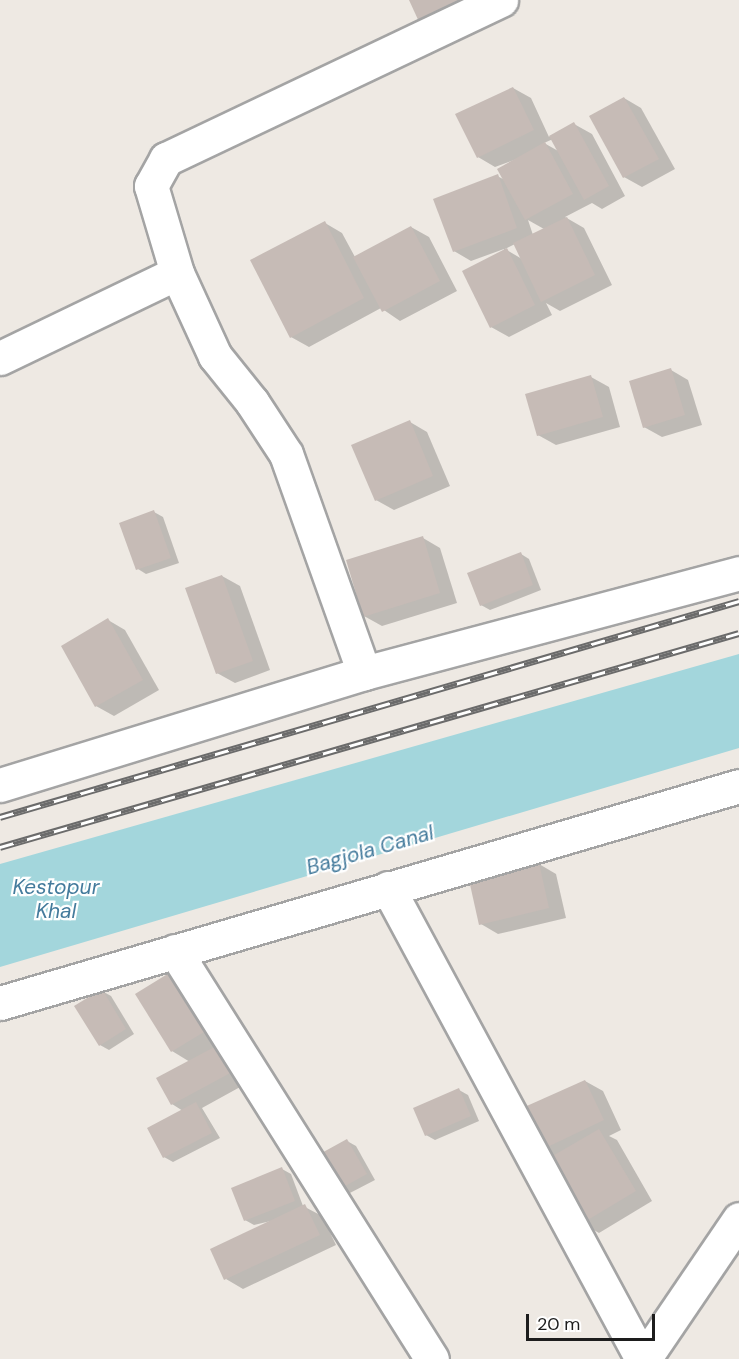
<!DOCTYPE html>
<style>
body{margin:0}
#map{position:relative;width:739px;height:1359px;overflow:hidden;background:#eee9e3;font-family:"DM Sans",sans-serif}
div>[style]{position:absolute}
.water>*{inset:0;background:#a3d6dc}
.shadow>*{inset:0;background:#0003}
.building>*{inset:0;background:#c6bbb6}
.roads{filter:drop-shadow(2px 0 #a4a4a4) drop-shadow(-2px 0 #a4a4a4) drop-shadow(0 2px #a4a4a4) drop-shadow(0 -2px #a4a4a4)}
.street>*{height:33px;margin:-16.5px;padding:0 16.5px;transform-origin:16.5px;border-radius:16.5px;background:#fff}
.rail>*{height:7px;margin-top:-3.5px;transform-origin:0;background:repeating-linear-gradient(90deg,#fff 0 14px,#6b6b6b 0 28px);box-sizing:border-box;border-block:2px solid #6b6b6b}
span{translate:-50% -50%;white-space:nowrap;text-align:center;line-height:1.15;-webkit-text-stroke:4.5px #fff;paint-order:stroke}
.water-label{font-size:21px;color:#447b9c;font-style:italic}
.scale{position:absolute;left:526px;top:1314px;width:129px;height:27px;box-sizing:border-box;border:3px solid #1d1d1d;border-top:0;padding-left:8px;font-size:18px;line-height:21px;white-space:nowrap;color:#1d1d1d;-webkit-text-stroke:4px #fff;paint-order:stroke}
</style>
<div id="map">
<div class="water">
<i style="clip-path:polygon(739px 654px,739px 748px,0 967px,0 864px)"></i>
</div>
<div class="shadow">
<i style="clip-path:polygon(evenodd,513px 88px,531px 98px,549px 137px,574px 124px,592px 134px,625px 196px,602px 209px,592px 203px,565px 217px,584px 228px,612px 285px,560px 311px,546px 303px,552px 315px,509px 337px,491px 327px,504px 249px,471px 261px,454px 251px,497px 176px,505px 180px,522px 157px,495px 167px,478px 157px,513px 88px,553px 139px,560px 152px,544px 143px,553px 139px,513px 88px,528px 220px,544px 229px,533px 235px,528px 220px,513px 88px,515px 244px,522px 259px,505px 249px,515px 244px)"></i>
<i style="clip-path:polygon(624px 98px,641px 108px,675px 169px,642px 187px,624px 177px,591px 117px)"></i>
<i style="clip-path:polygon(325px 223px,342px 233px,355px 257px,411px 227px,429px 237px,457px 291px,400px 321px,381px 308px,309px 347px,291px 337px)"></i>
<i style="clip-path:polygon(671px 370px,688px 380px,702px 425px,662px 437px,644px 427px)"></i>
<i style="clip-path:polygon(591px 377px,609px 387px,620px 427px,556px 445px,538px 435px)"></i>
<i style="clip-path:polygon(410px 422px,427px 432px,450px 486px,394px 510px,376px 500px)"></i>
<i style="clip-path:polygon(154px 512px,163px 517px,179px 563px,146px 574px,138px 569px)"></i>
<i style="clip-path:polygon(423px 538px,440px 548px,457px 603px,382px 626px,364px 616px)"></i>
<i style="clip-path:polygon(521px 554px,529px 559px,541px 590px,490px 610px,481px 605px)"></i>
<i style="clip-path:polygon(222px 576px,240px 586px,270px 670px,235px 683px,217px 673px)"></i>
<i style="clip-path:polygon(108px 620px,125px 630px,159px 690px,114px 716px,96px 706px)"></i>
<i style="clip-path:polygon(539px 864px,556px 874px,566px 918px,498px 934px,481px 924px)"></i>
<i style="clip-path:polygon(174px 972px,251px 1081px,202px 1108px,220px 1138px,173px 1162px,164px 1157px,183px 1111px,172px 1104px,190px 1062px,172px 1051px)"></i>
<i style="clip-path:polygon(102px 991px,111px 996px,134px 1034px,109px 1050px,100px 1045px)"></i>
<i style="clip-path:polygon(585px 1081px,603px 1091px,621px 1130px,609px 1136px,617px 1140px,652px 1201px,599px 1233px,582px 1223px,553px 1157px,540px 1150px)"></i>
<i style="clip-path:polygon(459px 1090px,468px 1095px,479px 1121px,435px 1140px,426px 1135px)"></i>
<i style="clip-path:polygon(347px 1141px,356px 1146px,375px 1180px,346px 1195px,338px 1190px)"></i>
<i style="clip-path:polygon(282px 1169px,291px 1174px,303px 1206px,322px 1216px,336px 1245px,243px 1289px,226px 1279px,275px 1220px,254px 1225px,245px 1220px)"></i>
</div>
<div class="building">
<i style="clip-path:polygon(409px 0,472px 0,420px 24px)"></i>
<i style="clip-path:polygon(513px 87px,534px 130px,477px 158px,455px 114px)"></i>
<i style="clip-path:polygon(624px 97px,659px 159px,623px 178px,589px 116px)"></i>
<i style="clip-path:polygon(574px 122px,609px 186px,584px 200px,549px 136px)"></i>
<i style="clip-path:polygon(545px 142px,573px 194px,525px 220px,497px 169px)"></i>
<i style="clip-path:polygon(498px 174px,517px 228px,453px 252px,433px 199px)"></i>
<i style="clip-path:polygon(567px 217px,595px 275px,541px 302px,513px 243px)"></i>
<i style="clip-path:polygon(325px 221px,364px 298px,290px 338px,250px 260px)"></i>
<i style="clip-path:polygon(411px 226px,440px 281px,382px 312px,353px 257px)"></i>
<i style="clip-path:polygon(507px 248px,535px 305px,490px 328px,462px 271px)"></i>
<i style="clip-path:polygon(671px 368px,685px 415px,643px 428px,629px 381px)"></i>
<i style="clip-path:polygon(591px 375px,603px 417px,537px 436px,525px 394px)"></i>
<i style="clip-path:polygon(410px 420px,433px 476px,375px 501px,351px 445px)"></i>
<i style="clip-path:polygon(154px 510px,171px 558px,136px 570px,119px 523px)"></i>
<i style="clip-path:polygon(423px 536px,440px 593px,363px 617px,346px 560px)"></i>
<i style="clip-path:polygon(521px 552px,533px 585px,480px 606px,467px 573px)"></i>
<i style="clip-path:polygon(222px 575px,253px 661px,216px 674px,185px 588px)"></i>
<i style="clip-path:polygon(108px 618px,143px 680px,95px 707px,61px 646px)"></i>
<i style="clip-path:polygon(539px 863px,549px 908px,479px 925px,469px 880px)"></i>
<i style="clip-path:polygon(174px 970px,209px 1029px,171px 1052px,135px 994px)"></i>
<i style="clip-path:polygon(102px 989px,126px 1029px,99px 1046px,74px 1006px)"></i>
<i style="clip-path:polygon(220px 1044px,234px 1071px,171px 1105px,156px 1078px)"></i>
<i style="clip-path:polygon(585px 1080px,604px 1120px,539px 1151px,520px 1109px)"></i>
<i style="clip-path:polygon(459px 1088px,471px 1116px,425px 1136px,413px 1108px)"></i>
<i style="clip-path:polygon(196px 1102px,212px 1133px,163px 1158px,147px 1128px)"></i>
<i style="clip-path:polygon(599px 1129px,636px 1191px,581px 1224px,544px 1161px)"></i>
<i style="clip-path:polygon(347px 1139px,367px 1174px,336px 1191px,318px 1155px)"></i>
<i style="clip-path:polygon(282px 1167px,295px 1201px,244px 1221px,231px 1188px)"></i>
<i style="clip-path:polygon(305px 1204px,320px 1235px,224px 1280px,210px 1249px)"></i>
</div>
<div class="roads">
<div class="street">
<i style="left:0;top:358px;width:196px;rotate:-25.7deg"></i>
<i style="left:364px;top:673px;width:232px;rotate:-109.6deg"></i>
<i style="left:286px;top:454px;width:62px;rotate:-123.2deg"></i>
<i style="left:252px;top:402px;width:59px;rotate:-128.8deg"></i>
<i style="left:215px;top:356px;width:91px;rotate:-114.6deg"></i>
<i style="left:177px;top:273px;width:91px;rotate:-106.6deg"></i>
<i style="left:151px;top:186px;width:31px;rotate:-61deg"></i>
<i style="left:166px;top:159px;width:371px;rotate:-25.4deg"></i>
<i style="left:0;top:785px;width:381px;rotate:-17.1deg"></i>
<i style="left:364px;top:673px;width:388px;rotate:-14.9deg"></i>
<i style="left:388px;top:888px;width:535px;rotate:61.66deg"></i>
<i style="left:175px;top:951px;width:482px;rotate:57.8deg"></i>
<i style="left:0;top:1003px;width:770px;rotate:-16.36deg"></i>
<i style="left:644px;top:1359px;width:169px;rotate:-55.8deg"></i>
</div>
</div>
<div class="rail">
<i style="left:0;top:817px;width:770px;rotate:-16.29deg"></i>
<i style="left:0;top:847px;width:769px;rotate:-16.15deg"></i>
</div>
<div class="water-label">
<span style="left:370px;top:850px;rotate:-16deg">Bagjola Canal</span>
<span style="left:56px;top:899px">Kestopur<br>Khal</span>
</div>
<div class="scale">20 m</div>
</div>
